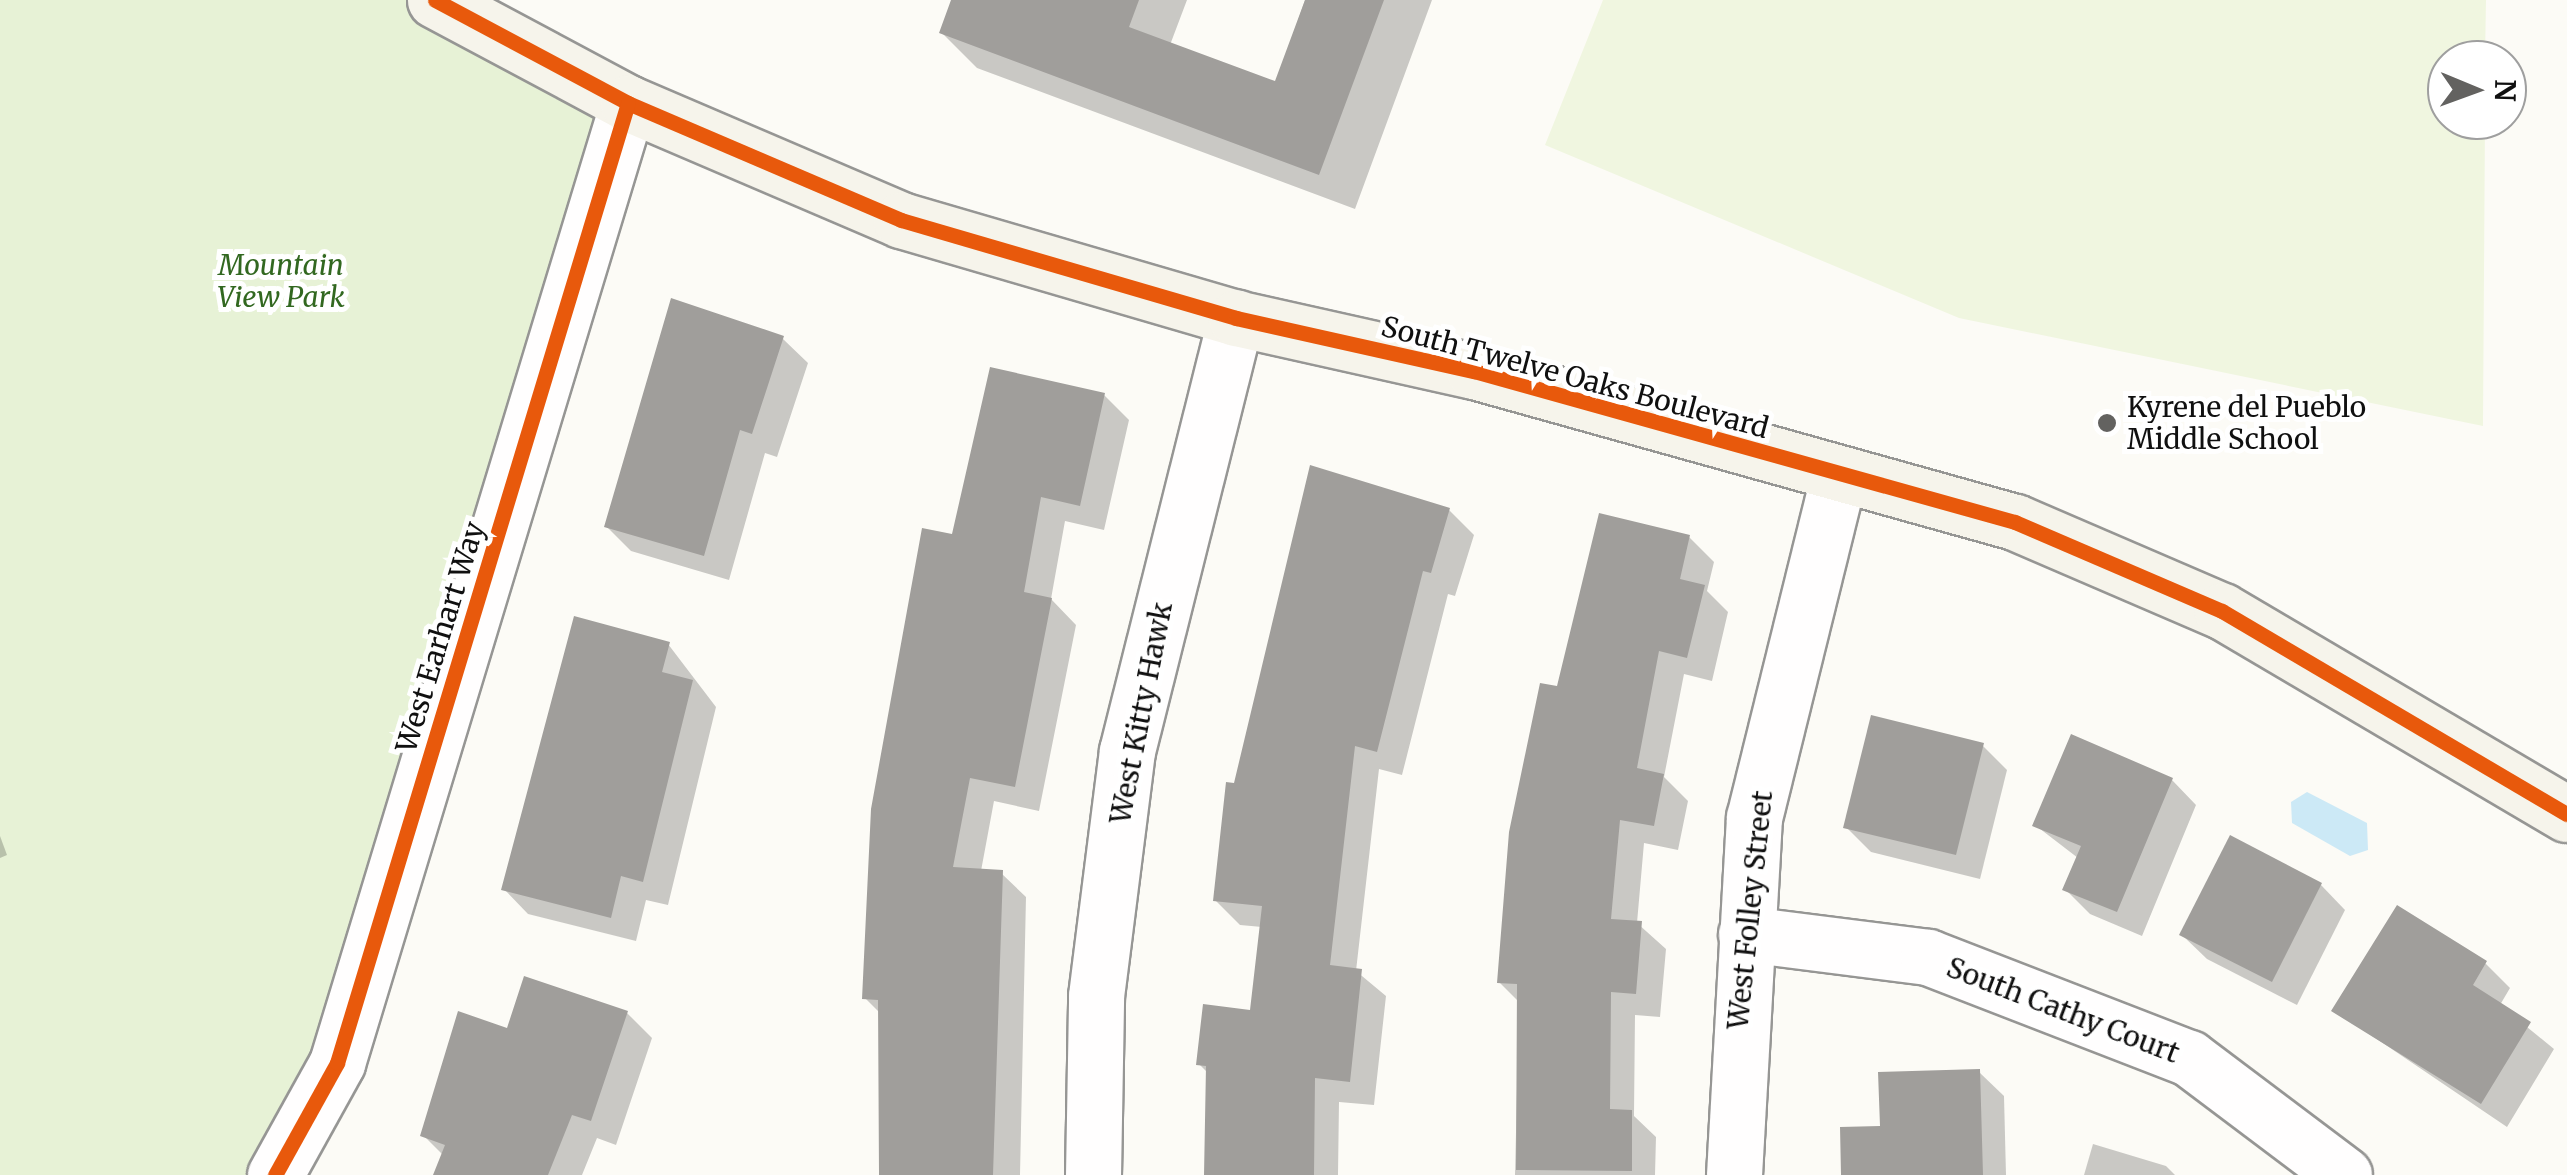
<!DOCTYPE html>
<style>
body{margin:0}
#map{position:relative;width:2567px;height:1175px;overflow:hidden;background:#fcfbf6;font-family:Merriweather,serif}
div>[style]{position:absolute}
.green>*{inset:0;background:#e7f2d6}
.pitch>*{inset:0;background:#f0f6e0}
.water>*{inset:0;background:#cce9f6}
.shadow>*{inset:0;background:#0003}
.building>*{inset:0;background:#a09e9b}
.roads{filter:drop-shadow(2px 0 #969694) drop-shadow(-2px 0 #969694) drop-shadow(0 2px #969694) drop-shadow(0 -2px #969694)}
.street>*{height:55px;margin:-27.5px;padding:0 27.5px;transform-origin:27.5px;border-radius:27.5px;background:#fffefe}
.secondary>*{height:55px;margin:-27.5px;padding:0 27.5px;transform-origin:27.5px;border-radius:27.5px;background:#f6f4eb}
.cycleway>*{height:15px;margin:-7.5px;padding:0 7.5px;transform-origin:7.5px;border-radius:7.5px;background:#e8590c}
.dots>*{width:28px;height:28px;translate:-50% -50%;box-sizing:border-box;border:5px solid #fff;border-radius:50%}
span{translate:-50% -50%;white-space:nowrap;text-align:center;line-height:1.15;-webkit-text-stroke:10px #fff;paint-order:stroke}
.park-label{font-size:28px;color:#326820;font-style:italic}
.street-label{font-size:28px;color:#101010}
.poi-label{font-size:28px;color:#101010}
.left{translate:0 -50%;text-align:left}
.north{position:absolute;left:2427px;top:40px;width:100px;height:100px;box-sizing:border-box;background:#fff;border:2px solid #9f9f9f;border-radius:50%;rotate:91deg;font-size:28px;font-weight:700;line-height:40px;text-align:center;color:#101010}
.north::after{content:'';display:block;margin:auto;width:35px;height:45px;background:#636260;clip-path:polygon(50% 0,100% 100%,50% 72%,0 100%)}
</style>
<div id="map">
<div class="green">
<i style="clip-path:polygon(0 0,435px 0,628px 103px,275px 1175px,0 1175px)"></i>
</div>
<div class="pitch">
<i style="clip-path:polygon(1603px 0,2486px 0,2485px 60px,2447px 60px,2447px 120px,2485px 120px,2483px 426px,1959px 318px,1545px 145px)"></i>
</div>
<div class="water">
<i style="clip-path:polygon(2307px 792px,2367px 823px,2368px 850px,2350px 856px,2292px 823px,2291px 802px)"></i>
</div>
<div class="shadow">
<i style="clip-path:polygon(954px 0,1187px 0,1170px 45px,1276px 84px,1305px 0,1432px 0,1355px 209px,977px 68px,942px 33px)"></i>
<i style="clip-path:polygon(783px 339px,808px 363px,777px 457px,765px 453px,729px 580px,631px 551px,606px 526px)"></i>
<i style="clip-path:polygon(1104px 395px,1129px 420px,1104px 530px,1065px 521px,1051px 599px,1076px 625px,1039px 811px,994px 801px,981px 871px,1001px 873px,1026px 897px,1020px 1175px,882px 1175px,880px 1013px,865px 998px,954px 537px)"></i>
<i style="clip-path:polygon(1449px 510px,1474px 535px,1455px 596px,1448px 594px,1402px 775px,1379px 769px,1356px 971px,1386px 996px,1374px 1105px,1339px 1102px,1338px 1175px,1207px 1175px,1209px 1074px,1199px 1064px,1252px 1013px,1262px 927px,1240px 925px,1215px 900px,1236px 786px)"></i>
<i style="clip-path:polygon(1689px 537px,1714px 562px,1707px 591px,1728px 612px,1712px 681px,1684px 674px,1664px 777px,1688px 801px,1678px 850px,1644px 843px,1637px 923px,1666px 949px,1660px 1017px,1635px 1015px,1634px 1116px,1656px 1137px,1655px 1175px,1515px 1175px,1519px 1002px,1499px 982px,1558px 689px)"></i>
<i style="clip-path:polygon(668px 644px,716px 707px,668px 905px,646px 900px,636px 941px,528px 914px,504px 889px)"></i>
<i style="clip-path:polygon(1982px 745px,2007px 770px,1980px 879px,1871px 852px,1846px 827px)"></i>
<i style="clip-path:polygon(2172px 780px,2196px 805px,2142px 936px,2090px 914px,2065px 889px,2078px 858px,2035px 825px)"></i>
<i style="clip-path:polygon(0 836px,7px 855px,0 858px)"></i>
<i style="clip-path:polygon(2321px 885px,2345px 910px,2297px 1005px,2207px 959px,2182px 935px)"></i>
<i style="clip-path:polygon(2485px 963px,2510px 988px,2500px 1005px,2554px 1049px,2507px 1127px,2334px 1010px)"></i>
<i style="clip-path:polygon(627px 1013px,652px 1038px,616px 1145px,597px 1138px,582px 1175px,436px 1175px,444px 1156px,423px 1135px,509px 1031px)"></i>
<i style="clip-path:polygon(1979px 1072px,2004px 1096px,2006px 1175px,1846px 1175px,1882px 1128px)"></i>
<i style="clip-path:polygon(2093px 1144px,2166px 1166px,2175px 1175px,2084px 1175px)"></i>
</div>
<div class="building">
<i style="clip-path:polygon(951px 0,1139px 0,1129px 27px,1275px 81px,1305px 0,1384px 0,1319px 175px,939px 33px)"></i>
<i style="clip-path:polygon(671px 298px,784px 336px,752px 434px,740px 430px,704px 556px,604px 527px)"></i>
<i style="clip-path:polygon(990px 367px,1105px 393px,1080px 506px,1041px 497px,1024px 592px,1052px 598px,1015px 787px,970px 778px,953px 867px,1003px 870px,993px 1175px,879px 1175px,878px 1000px,862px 999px,871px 809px,922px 528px,952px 534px)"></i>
<i style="clip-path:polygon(1310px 465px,1450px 508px,1431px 573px,1423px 571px,1377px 752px,1355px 746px,1330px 965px,1362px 969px,1350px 1082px,1315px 1078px,1314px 1175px,1204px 1175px,1206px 1066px,1196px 1065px,1203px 1004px,1250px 1010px,1262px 906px,1213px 901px,1226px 782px,1234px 783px)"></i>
<i style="clip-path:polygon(1599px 513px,1690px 535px,1680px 579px,1705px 585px,1687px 658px,1659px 651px,1637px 768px,1664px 774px,1654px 826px,1620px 820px,1611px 919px,1642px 921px,1636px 994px,1611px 992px,1610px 1109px,1632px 1110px,1632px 1171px,1516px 1170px,1517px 984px,1497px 983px,1509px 832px,1540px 683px,1557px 686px)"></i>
<i style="clip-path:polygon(574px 616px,670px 642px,662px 672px,693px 680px,643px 882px,621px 876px,611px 918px,501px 890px)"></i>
<i style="clip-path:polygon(1871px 715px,1984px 743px,1956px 855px,1843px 828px)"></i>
<i style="clip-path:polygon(2071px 734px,2173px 778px,2117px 912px,2062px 890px,2081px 846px,2032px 826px)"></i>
<i style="clip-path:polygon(2230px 835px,2322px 883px,2272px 982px,2179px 935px)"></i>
<i style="clip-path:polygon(2397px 905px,2487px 961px,2473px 985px,2531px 1022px,2481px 1104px,2331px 1011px)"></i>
<i style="clip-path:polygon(524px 976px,628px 1011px,591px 1121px,572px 1115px,548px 1175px,433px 1175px,445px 1145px,420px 1136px,458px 1011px,507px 1028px)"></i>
<i style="clip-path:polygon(1980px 1069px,1983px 1175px,1841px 1175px,1840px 1127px,1880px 1126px,1878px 1072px)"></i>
</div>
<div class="roads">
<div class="street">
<i style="left:1746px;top:934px;width:183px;rotate:7.2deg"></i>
<i style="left:1928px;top:957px;width:280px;rotate:21.2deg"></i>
<i style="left:2189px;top:1058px;width:194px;rotate:37deg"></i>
<i style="left:275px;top:1175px;width:128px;rotate:-61deg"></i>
<i style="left:337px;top:1063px;width:1003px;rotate:-73.14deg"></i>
<i style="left:1093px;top:1175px;width:179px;rotate:-89deg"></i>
<i style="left:1096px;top:996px;width:247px;rotate:-82.8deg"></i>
<i style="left:1127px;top:751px;width:447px;rotate:-75.9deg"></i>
<i style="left:1734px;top:1175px;width:358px;rotate:-86.8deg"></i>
<i style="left:1754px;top:818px;width:354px;rotate:-76.1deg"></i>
</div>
<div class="secondary">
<i style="left:435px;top:0;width:219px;rotate:28.1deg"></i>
<i style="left:628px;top:103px;width:297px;rotate:23.2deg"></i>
<i style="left:901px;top:220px;width:349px;rotate:16.3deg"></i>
<i style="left:1236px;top:318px;width:244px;rotate:12.6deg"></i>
<i style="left:1474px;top:371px;width:562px;rotate:15.6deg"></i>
<i style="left:2015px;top:522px;width:225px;rotate:23.3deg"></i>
<i style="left:2222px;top:611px;width:400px;rotate:30.5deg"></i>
</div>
</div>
<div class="cycleway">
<i style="left:435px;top:0;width:219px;rotate:28.1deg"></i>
<i style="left:628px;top:103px;width:297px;rotate:23.2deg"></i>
<i style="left:901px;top:220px;width:349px;rotate:16.3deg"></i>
<i style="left:1236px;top:318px;width:244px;rotate:12.6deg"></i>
<i style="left:1474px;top:371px;width:562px;rotate:15.6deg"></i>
<i style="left:2015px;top:522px;width:225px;rotate:23.3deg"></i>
<i style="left:2222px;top:611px;width:400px;rotate:30.5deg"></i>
<i style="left:275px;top:1175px;width:128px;rotate:-61deg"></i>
<i style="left:337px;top:1063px;width:1003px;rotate:-73.14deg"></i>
</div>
<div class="dots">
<i style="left:2107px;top:423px;background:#636260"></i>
</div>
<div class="park-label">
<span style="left:281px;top:281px">Mountain<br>View Park</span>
</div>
<div class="street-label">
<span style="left:1575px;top:377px;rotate:15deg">South Twelve Oaks Boulevard</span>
<span style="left:440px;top:637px;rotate:-73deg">West Earhart Way</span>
<span style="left:1141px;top:713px;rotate:-79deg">West Kitty Hawk</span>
<span style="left:1750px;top:910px;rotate:-84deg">West Folley Street</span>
<span style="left:2063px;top:1010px;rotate:21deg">South Cathy Court</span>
</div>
<div class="poi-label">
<span class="left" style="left:2127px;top:423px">Kyrene del Pueblo<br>Middle School</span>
</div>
<div class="north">N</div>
</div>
